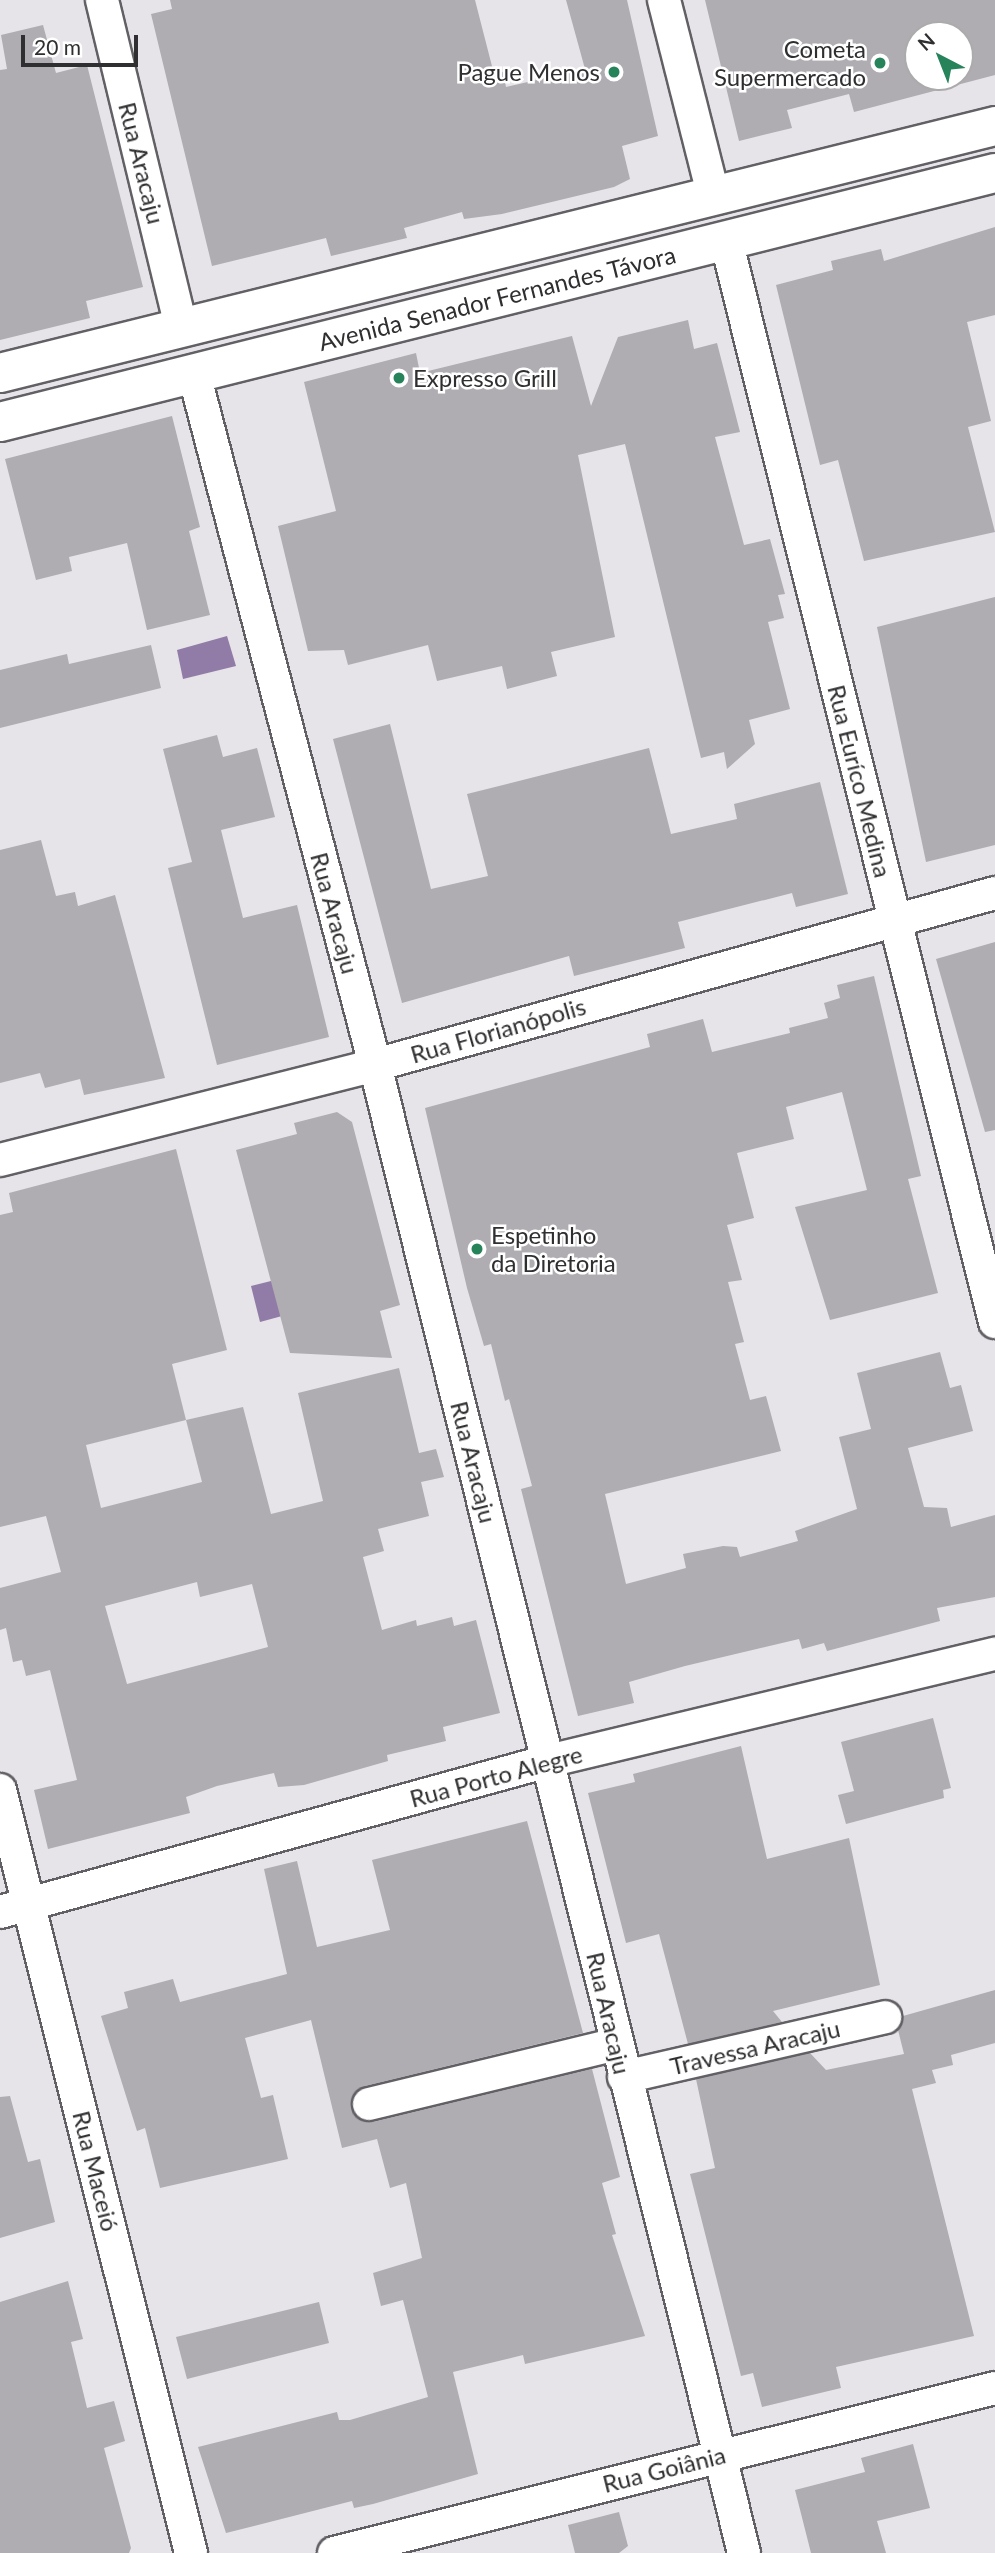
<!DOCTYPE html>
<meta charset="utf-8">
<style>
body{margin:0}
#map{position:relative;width:995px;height:2553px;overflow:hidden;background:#e6e3e9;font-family:Lato,sans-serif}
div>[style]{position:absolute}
.water>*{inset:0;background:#907ca6}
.building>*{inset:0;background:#afacb2}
.roads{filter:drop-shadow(2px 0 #626065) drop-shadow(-2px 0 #626065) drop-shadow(0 2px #626065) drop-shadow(0 -2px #626065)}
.street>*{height:32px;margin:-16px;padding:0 16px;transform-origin:16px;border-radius:16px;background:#fff}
.primary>*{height:38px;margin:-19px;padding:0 19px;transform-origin:19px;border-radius:19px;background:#fff}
.dots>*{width:19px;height:19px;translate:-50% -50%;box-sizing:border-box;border:4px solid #fff;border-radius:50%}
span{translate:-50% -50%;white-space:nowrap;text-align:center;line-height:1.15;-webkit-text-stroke:5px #fff;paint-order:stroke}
.poi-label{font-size:24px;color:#2f2e30}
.right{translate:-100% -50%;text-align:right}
.left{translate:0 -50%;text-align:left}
.street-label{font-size:24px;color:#2f2e30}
.north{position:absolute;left:904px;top:21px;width:70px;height:70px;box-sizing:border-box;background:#fff;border:2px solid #acabac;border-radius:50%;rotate:318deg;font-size:19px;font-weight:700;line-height:28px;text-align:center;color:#2f2e30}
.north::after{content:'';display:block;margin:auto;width:24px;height:32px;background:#26835a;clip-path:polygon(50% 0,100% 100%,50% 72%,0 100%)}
.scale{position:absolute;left:21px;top:35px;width:117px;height:32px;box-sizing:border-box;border:4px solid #2f2e30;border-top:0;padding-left:9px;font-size:21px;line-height:24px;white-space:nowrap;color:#2f2e30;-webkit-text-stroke:5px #fff;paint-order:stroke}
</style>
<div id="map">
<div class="water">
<i style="clip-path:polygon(227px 636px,236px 666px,183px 679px,177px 650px)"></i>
<i style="clip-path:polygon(275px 1280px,282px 1316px,260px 1322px,251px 1286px)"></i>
</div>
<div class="building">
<i style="clip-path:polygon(170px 0,475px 0,494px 74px,503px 72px,506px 87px,585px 69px,566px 0,627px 0,658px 136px,622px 146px,630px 179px,614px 187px,502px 214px,464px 219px,462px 212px,404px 228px,407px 238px,331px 256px,326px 238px,212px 266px,151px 14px,172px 9px)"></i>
<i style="clip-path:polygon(evenodd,705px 0,995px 0,995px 75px,854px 112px,849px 94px,787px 110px,792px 128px,739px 141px,705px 0,918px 35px,960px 35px,960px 77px,918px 77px,918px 35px)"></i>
<i style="clip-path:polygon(43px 25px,56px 73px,87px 65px,143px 287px,86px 301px,90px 318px,0 340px,0 70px,7px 69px,1px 35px)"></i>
<i style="clip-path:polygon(995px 227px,995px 315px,967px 322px,991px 421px,968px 427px,995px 532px,864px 561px,838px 460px,820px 465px,776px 285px,833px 270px,831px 261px,881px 249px,884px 261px)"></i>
<i style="clip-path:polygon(688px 320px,694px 349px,717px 343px,740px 432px,715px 437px,744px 545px,770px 539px,785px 594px,778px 595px,784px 618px,768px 622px,790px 709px,749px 720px,755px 744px,727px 769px,724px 752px,701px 758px,625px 444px,578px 455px,615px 637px,551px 652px,557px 676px,507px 689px,502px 666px,437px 681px,428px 645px,348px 665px,344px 650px,308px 651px,278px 526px,336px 511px,304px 382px,416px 353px,420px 373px,572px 336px,591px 406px,618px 337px)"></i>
<i style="clip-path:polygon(172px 416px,200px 527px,189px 531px,210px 615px,147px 630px,127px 543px,69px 557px,72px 571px,36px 580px,5px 459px)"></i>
<i style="clip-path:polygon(995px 597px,995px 845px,926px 862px,877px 627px)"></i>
<i style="clip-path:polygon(151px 645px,161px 688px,0 728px,0 670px,67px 654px,69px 664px)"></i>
<i style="clip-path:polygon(390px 724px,431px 889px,488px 876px,467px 794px,649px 748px,671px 834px,737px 819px,734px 804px,820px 782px,848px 894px,796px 907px,792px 893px,678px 922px,685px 948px,574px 976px,569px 956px,402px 1003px,333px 739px)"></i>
<i style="clip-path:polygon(217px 735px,223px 757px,257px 748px,275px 817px,221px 830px,243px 918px,297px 905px,329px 1037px,217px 1065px,168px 868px,192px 862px,163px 749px)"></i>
<i style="clip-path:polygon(41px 840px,56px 896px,75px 892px,78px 906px,115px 895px,165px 1078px,84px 1095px,80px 1079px,45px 1088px,40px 1073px,0 1083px,0 850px)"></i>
<i style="clip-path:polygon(995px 942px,995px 1130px,985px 1132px,936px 959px)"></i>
<i style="clip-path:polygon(874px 976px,921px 1176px,908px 1179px,938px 1293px,830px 1320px,795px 1207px,867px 1190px,842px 1092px,786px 1107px,794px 1139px,737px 1153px,754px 1218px,727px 1225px,742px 1280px,728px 1282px,744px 1342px,735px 1344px,750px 1400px,766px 1396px,781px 1451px,605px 1494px,626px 1584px,686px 1568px,683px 1554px,723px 1546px,737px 1547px,740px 1557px,798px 1541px,795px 1531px,857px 1509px,839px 1437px,871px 1429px,857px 1373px,940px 1352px,950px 1388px,961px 1385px,973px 1431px,908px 1448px,924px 1507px,947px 1508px,951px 1527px,995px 1515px,995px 1597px,937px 1608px,940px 1621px,827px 1651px,824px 1643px,802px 1649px,799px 1639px,685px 1666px,629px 1682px,634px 1703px,578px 1716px,521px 1489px,532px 1486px,509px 1399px,505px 1401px,491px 1344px,484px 1346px,467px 1288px,425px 1108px,650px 1047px,647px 1034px,703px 1019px,712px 1052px,790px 1033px,789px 1028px,828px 1018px,824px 1003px,840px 998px,837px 985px)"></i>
<i style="clip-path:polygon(337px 1112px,352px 1122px,400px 1305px,380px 1311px,392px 1358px,290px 1353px,236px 1150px,297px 1134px,294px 1123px)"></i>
<i style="clip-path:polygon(evenodd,176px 1149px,227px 1350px,172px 1364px,186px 1420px,243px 1407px,271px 1514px,323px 1501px,298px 1393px,399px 1368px,419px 1453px,436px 1449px,444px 1477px,421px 1482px,429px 1516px,378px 1529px,384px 1551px,363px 1557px,382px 1630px,416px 1620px,417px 1626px,452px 1617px,454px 1626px,476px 1620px,500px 1713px,443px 1727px,446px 1741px,387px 1755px,388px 1761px,304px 1785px,278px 1787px,274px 1773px,217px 1786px,186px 1797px,190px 1813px,48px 1849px,34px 1790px,77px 1780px,50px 1670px,26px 1676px,22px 1660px,13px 1662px,6px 1628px,0 1630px,0 1588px,61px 1572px,46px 1516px,0 1527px,0 1215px,13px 1212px,9px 1193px,176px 1149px,186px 1420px,202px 1482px,101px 1508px,86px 1445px,186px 1420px,176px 1149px,197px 1582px,200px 1597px,252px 1584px,268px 1647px,127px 1684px,105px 1606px,197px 1582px)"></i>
<i style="clip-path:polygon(933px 1718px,951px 1788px,943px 1790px,944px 1798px,846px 1824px,838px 1795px,854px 1791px,841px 1742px)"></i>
<i style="clip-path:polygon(741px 1746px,767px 1859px,849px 1838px,880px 1985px,773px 2011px,782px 2022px,688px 2044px,659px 1934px,626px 1943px,588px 1793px,635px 1782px,633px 1774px)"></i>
<i style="clip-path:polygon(527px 1821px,583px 2033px,365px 2086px,351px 2108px,356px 2117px,373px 2122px,592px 2069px,620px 2177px,602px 2183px,616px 2234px,612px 2235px,645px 2336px,525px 2364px,523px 2355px,453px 2372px,478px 2474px,373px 2504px,354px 2508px,352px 2501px,226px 2533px,198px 2447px,337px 2412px,339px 2420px,350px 2420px,428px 2397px,403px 2300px,381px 2306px,373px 2273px,422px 2258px,406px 2183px,390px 2188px,377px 2139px,342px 2148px,311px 2020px,245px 2038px,261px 2098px,273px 2095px,288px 2159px,160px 2188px,145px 2128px,137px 2131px,101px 2016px,128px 2008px,124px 1992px,173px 1979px,180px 2002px,287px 1974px,264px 1869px,297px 1861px,317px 1947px,390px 1930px,372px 1860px)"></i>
<i style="clip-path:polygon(995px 1990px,995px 2043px,951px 2055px,953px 2065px,932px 2070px,936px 2083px,912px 2089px,974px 2336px,836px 2367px,841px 2388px,762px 2407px,753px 2373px,741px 2376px,690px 2174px,715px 2168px,696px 2079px,810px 2053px,826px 2070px,904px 2054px,898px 2030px,903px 2016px)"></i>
<i style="clip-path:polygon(10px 2096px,28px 2162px,40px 2159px,55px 2222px,0 2238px,0 2097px)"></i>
<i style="clip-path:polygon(68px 2281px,83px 2339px,71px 2342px,87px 2408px,114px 2401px,125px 2441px,104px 2448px,131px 2548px,129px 2553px,0 2553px,0 2302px)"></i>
<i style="clip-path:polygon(319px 2302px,329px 2343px,187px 2379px,176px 2337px)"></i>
<i style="clip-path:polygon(913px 2444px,930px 2508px,877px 2521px,886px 2553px,811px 2553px,795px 2490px,865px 2472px,861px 2458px)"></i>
<i style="clip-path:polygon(619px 2512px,628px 2546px,619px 2553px,575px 2553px,568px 2525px)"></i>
</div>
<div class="roads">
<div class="street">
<i style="left:102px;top:0;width:336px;rotate:76.4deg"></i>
<i style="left:664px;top:0;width:203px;rotate:75.8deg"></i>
<i style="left:726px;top:240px;width:1115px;rotate:76.04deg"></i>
<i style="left:194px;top:374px;width:714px;rotate:75.32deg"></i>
<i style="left:375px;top:1065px;width:1533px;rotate:76.07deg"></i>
<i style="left:0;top:1160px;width:387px;rotate:-14.2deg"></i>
<i style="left:375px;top:1065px;width:643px;rotate:-15.51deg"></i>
<i style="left:0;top:1790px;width:787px;rotate:75.95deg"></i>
<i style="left:0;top:1912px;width:568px;rotate:-15.41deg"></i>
<i style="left:548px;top:1761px;width:460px;rotate:-13.5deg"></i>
<i style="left:624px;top:2077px;width:268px;rotate:-12.9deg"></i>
<i style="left:369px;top:2104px;width:255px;rotate:-13.6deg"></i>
<i style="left:334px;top:2553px;width:681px;rotate:-14.02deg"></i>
</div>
<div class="primary">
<i style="left:0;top:373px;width:1025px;rotate:-13.94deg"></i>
<i style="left:0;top:422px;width:1026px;rotate:-14.05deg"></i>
</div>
</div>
<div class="dots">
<i style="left:880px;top:63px;background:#26835a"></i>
<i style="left:614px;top:72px;background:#26835a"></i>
<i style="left:399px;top:378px;background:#26835a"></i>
<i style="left:477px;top:1249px;background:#26835a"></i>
</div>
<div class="poi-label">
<span class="right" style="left:866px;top:63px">Cometa<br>Supermercado</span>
<span class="right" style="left:600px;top:72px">Pague Menos</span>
<span class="left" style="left:413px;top:378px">Expresso Grill</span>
<span class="left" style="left:491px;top:1249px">Espetinho<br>da Diretoria</span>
</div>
<div class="street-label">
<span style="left:142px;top:163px;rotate:76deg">Rua Aracaju</span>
<span style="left:497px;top:298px;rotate:-14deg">Avenida Senador Fernandes Távora</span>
<span style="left:860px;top:781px;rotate:76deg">Rua Euríco Medina</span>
<span style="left:335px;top:913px;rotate:75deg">Rua Aracaju</span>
<span style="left:498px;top:1030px;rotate:-16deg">Rua Florianópolis</span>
<span style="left:474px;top:1462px;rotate:76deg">Rua Aracaju</span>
<span style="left:496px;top:1776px;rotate:-15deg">Rua Porto Alegre</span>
<span style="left:609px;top:2013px;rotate:77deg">Rua Aracaju</span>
<span style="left:755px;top:2047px;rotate:-13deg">Travessa Aracaju</span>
<span style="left:96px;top:2171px;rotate:76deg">Rua Maceió</span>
<span style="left:664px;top:2469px;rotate:-14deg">Rua Goiânia</span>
</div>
<div class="north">N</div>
<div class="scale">20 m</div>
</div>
